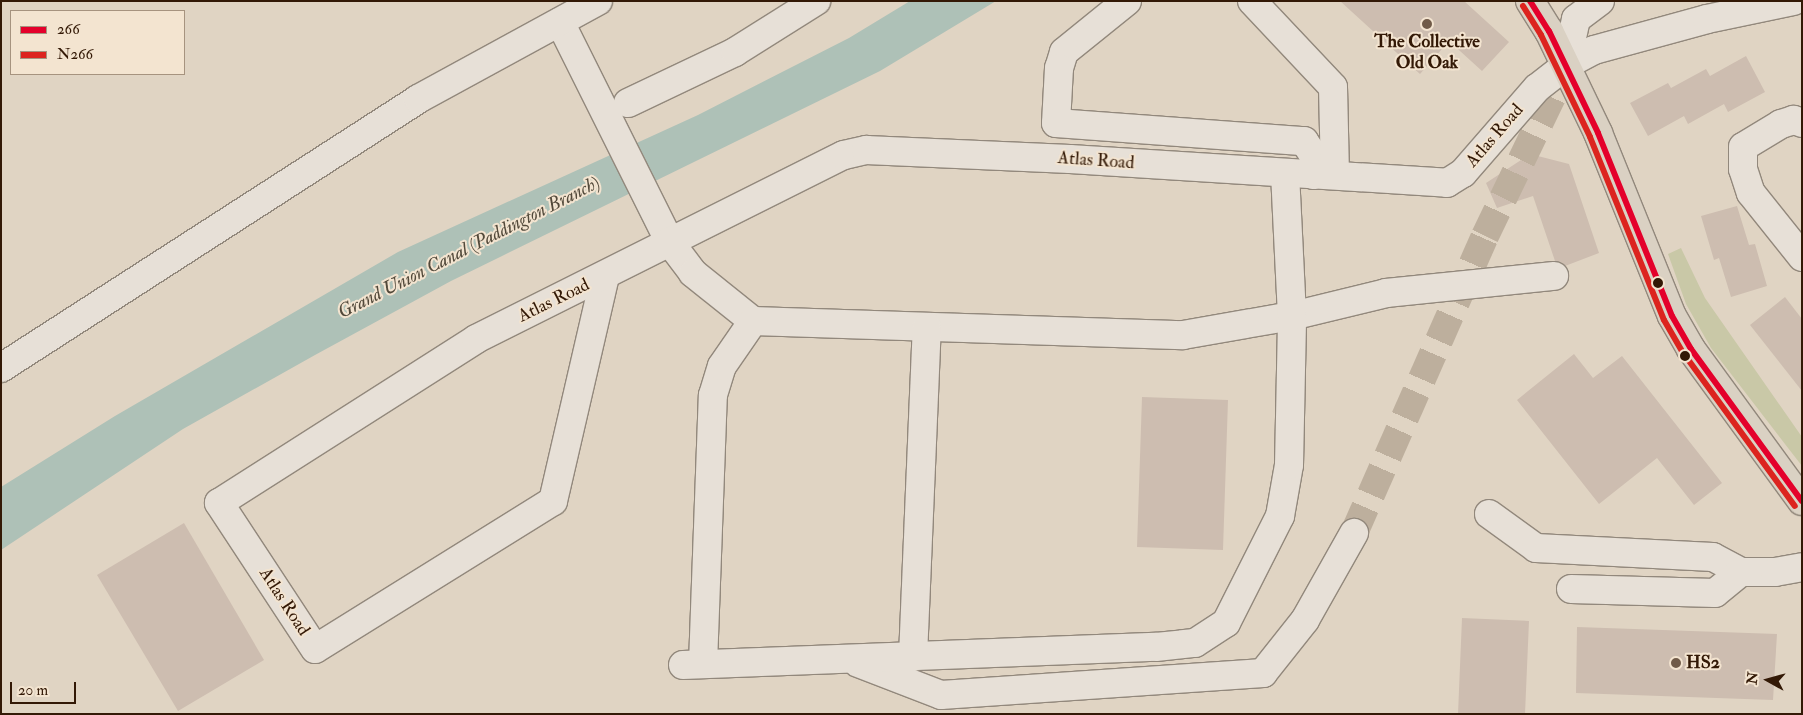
<!DOCTYPE html>
<style>
body{margin:0}
#map{position:relative;width:1803px;height:715px;overflow:hidden;background:#e0d4c3;font-family:"IM FELL Double Pica",serif}
div>[style]{position:absolute}
.green>*{inset:0;background:#c9c8a7}
.water>*{inset:0;background:#aec1b7}
.building>*{inset:0;background:#cdbdb0}
.minor-tunnel>*{height:28px;margin-top:-14px;transform-origin:0;background:repeating-linear-gradient(90deg,#bdaf9d 0 28px,transparent 0 42px)}
.roads{filter:drop-shadow(1px 0 #92887c) drop-shadow(-1px 0 #92887c) drop-shadow(0 1px #92887c) drop-shadow(0 -1px #92887c)}
.minor>*{height:28px;margin:-14px;padding:0 14px;transform-origin:14px;border-radius:14px;background:#e7e0d7}
.major>*{height:28px;margin:-14px;padding:0 14px;transform-origin:14px;border-radius:14px;background:#dad1c3}
.bus-1>*{height:6px;margin:-3px;padding:0 3px;transform-origin:3px;border-radius:3px;background:#e4002b}
.bus-2>*{height:6px;margin:-3px;padding:0 3px;transform-origin:3px;border-radius:3px;background:#dc241f}
.dots>*{width:14px;height:14px;translate:-50% -50%;box-sizing:border-box;border:2px solid #f3e4d0;border-radius:50%}
span{translate:-50% -50%;white-space:nowrap;text-align:center;line-height:1.15;-webkit-text-stroke:4px #f3e4d0;paint-order:stroke}
.poi-label{font-size:18px;color:#331906;font-weight:700}
.left{translate:0 -50%;text-align:left}
.street-label{font-size:18px;color:#331906}
.water-label{font-size:19px;color:#52493a;font-style:italic}
.frame{position:absolute;inset:0;border:2px solid #331906;pointer-events:none}
.legend{position:absolute;left:10px;top:10px;width:175px;height:65px;box-sizing:border-box;background:#f3e4d0;border:1px solid #a6937f;margin:0;padding:6px 9px;list-style:none;font-size:15px;color:#331906}
.legend li{display:flex;align-items:center;gap:10px;height:25px}
.legend b{width:25px;border:1px solid #a6937f}
.north{position:absolute;left:1743px;top:655px;width:50px;height:50px;-webkit-text-stroke:4px #f3e4d0;paint-order:stroke;rotate:277deg;font-size:14px;font-weight:700;line-height:20px;text-align:center;color:#331906}
.north::after{content:'';display:block;margin:auto;width:18px;height:22px;background:#331906;clip-path:polygon(50% 0,100% 100%,50% 72%,0 100%)}
.scale{position:absolute;left:10px;top:682px;width:66px;height:22px;box-sizing:border-box;border:2px solid #331906;border-top:0;padding-left:6px;font-size:15px;line-height:18px;white-space:nowrap;color:#331906;-webkit-text-stroke:4px #f3e4d0;paint-order:stroke}
</style>
<div id="map">
<div class="green">
<i style="clip-path:polygon(1681px 248px,1705px 298px,1802px 437px,1802px 466px,1711px 348px,1686px 304px,1668px 254px)"></i>
</div>
<div class="water">
<i style="clip-path:polygon(910px 1px,996px 1px,880px 71px,451px 281px,315px 355px,183px 429px,1px 550px,1px 487px,115px 416px,398px 252px,698px 115px,849px 38px)"></i>
</div>
<div class="building">
<i style="clip-path:polygon(1340px 1px,1464px 1px,1509px 42px,1482px 71px,1449px 41px,1420px 74px)"></i>
<i style="clip-path:polygon(1746px 56px,1765px 92px,1728px 112px,1724px 104px,1688px 124px,1684px 116px,1648px 136px,1630px 103px,1668px 83px,1671px 88px,1706px 69px,1710px 76px)"></i>
<i style="clip-path:polygon(1530px 154px,1569px 164px,1599px 253px,1565px 266px,1555px 261px,1533px 196px,1497px 208px,1486px 183px)"></i>
<i style="clip-path:polygon(1737px 206px,1749px 245px,1755px 244px,1767px 286px,1731px 297px,1719px 258px,1714px 260px,1701px 216px)"></i>
<i style="clip-path:polygon(1785px 297px,1802px 319px,1802px 391px,1750px 325px)"></i>
<i style="clip-path:polygon(1574px 354px,1593px 378px,1622px 356px,1722px 483px,1694px 505px,1657px 458px,1599px 504px,1517px 400px)"></i>
<i style="clip-path:polygon(1142px 397px,1228px 400px,1223px 550px,1137px 547px)"></i>
<i style="clip-path:polygon(184px 523px,264px 660px,178px 711px,97px 575px)"></i>
<i style="clip-path:polygon(1462px 618px,1529px 621px,1525px 714px,1458px 714px)"></i>
<i style="clip-path:polygon(1577px 627px,1777px 634px,1773px 700px,1576px 693px)"></i>
</div>
<div class="minor-tunnel">
<i style="left:1354px;top:533px;width:325px;rotate:-66.2deg"></i>
<i style="left:1485px;top:236px;width:196px;rotate:-64.3deg"></i>
</div>
<div class="roads">
<div class="minor">
<i style="left:1127px;top:1px;width:81px;rotate:141deg"></i>
<i style="left:1064px;top:52px;width:17px;rotate:107deg"></i>
<i style="left:1059px;top:68px;width:55px;rotate:93.1deg"></i>
<i style="left:1056px;top:123px;width:249px;rotate:4.2deg"></i>
<i style="left:1304px;top:141px;width:18px;rotate:56deg"></i>
<i style="left:1314px;top:156px;width:19px;rotate:93deg"></i>
<i style="left:1252px;top:1px;width:118px;rotate:46.7deg"></i>
<i style="left:1333px;top:87px;width:87px;rotate:88.7deg"></i>
<i style="left:560px;top:22px;width:245px;rotate:63.5deg"></i>
<i style="left:669px;top:241px;width:40px;rotate:53deg"></i>
<i style="left:693px;top:273px;width:77px;rotate:38.7deg"></i>
<i style="left:753px;top:321px;width:430px;rotate:1.9deg"></i>
<i style="left:1183px;top:335px;width:111px;rotate:-9.9deg"></i>
<i style="left:1292px;top:316px;width:97px;rotate:-13.7deg"></i>
<i style="left:1386px;top:293px;width:169px;rotate:-5.8deg"></i>
<i style="left:1566px;top:65px;width:47px;rotate:-77.7deg"></i>
<i style="left:1576px;top:19px;width:30px;rotate:-37deg"></i>
<i style="left:628px;top:103px;width:119px;rotate:-25.5deg"></i>
<i style="left:735px;top:52px;width:96px;rotate:-32.2deg"></i>
<i style="left:1802px;top:123px;width:9px;rotate:-159deg"></i>
<i style="left:1794px;top:120px;width:14px;rotate:163deg"></i>
<i style="left:1781px;top:124px;width:44px;rotate:148.8deg"></i>
<i style="left:1743px;top:147px;width:22px;rotate:90deg"></i>
<i style="left:1743px;top:169px;width:25px;rotate:72deg"></i>
<i style="left:1751px;top:193px;width:82px;rotate:51.4deg"></i>
<i style="left:605px;top:276px;width:231px;rotate:103deg"></i>
<i style="left:553px;top:501px;width:280px;rotate:148.1deg"></i>
<i style="left:315px;top:649px;width:175px;rotate:-123.3deg"></i>
<i style="left:219px;top:503px;width:305px;rotate:-32.5deg"></i>
<i style="left:476px;top:339px;width:411px;rotate:-26.6deg"></i>
<i style="left:844px;top:155px;width:23px;rotate:-13deg"></i>
<i style="left:866px;top:150px;width:204px;rotate:2.5deg"></i>
<i style="left:1070px;top:159px;width:378px;rotate:3.6deg"></i>
<i style="left:1447px;top:183px;width:19px;rotate:-32deg"></i>
<i style="left:1463px;top:173px;width:113px;rotate:-49deg"></i>
<i style="left:1537px;top:88px;width:37px;rotate:-38deg"></i>
<i style="left:1566px;top:65px;width:32px;rotate:-28deg"></i>
<i style="left:1594px;top:50px;width:117px;rotate:-15.3deg"></i>
<i style="left:1707px;top:19px;width:88px;rotate:-11.8deg"></i>
<i style="left:1px;top:368px;width:496px;rotate:-32.8deg"></i>
<i style="left:418px;top:99px;width:205px;rotate:-28.6deg"></i>
<i style="left:1489px;top:514px;width:58px;rotate:35.9deg"></i>
<i style="left:1536px;top:548px;width:177px;rotate:2.9deg"></i>
<i style="left:1713px;top:557px;width:32px;rotate:28deg"></i>
<i style="left:1571px;top:589px;width:144px;rotate:1.6deg"></i>
<i style="left:1715px;top:593px;width:33px;rotate:-39deg"></i>
<i style="left:1741px;top:572px;width:34px"></i>
<i style="left:1775px;top:572px;width:27px;rotate:-10deg"></i>
<i style="left:913px;top:657px;width:330px;rotate:-87.6deg"></i>
<i style="left:858px;top:663px;width:89px;rotate:21.1deg"></i>
<i style="left:941px;top:695px;width:323px;rotate:-3.9deg"></i>
<i style="left:1263px;top:673px;width:68px;rotate:-51.6deg"></i>
<i style="left:1305px;top:620px;width:100px;rotate:-60.6deg"></i>
<i style="left:703px;top:664px;width:269px;rotate:-87.9deg"></i>
<i style="left:713px;top:395px;width:30px;rotate:-73deg"></i>
<i style="left:722px;top:366px;width:55px;rotate:-55.4deg"></i>
<i style="left:683px;top:665px;width:473px;rotate:-2.2deg"></i>
<i style="left:1156px;top:647px;width:39px;rotate:-6deg"></i>
<i style="left:1195px;top:643px;width:37px;rotate:-33deg"></i>
<i style="left:1226px;top:623px;width:120px;rotate:-63.2deg"></i>
<i style="left:1280px;top:516px;width:52px;rotate:-80deg"></i>
<i style="left:1289px;top:465px;width:149px;rotate:-88.8deg"></i>
<i style="left:1292px;top:316px;width:142px;rotate:-92.8deg"></i>
</div>
<div class="major">
<i style="left:1530px;top:1px;width:36px;rotate:58deg"></i>
<i style="left:1549px;top:31px;width:113px;rotate:64.3deg"></i>
<i style="left:1598px;top:133px;width:197px;rotate:68deg"></i>
<i style="left:1672px;top:316px;width:38px;rotate:60deg"></i>
<i style="left:1691px;top:349px;width:188px;rotate:53.9deg"></i>
</div>
</div>
<div class="bus-1">
<i style="left:1530px;top:1px;width:36px;rotate:58deg"></i>
<i style="left:1549px;top:31px;width:113px;rotate:64.3deg"></i>
<i style="left:1598px;top:133px;width:197px;rotate:68deg"></i>
<i style="left:1672px;top:316px;width:38px;rotate:60deg"></i>
<i style="left:1691px;top:349px;width:188px;rotate:53.9deg"></i>
</div>
<div class="bus-2">
<i style="left:1523px;top:6px;width:34px;rotate:58deg"></i>
<i style="left:1541px;top:35px;width:113px;rotate:64.3deg"></i>
<i style="left:1590px;top:137px;width:197px;rotate:68deg"></i>
<i style="left:1664px;top:320px;width:39px;rotate:60deg"></i>
<i style="left:1684px;top:354px;width:188px;rotate:53.9deg"></i>
</div>
<div class="dots">
<i style="left:1427px;top:24px;background:#705a48"></i>
<i style="left:1658px;top:283px;background:#331906"></i>
<i style="left:1685px;top:356px;background:#331906"></i>
<i style="left:1676px;top:663px;background:#705a48"></i>
</div>
<div class="poi-label">
<span style="left:1427px;top:53px">The Collective<br>Old Oak</span>
<span class="left" style="left:1686px;top:663px">HS2</span>
</div>
<div class="street-label">
<span style="left:1495px;top:136px;rotate:-49deg">Atlas Road</span>
<span style="left:1096px;top:161px;rotate:4deg">Atlas Road</span>
<span style="left:554px;top:301px;rotate:-26deg">Atlas Road</span>
<span style="left:284px;top:602px;rotate:57deg">Atlas Road</span>
</div>
<div class="water-label">
<span style="left:469px;top:248px;rotate:-27deg">Grand Union Canal (Paddington Branch)</span>
</div>
<div class="frame"></div>
<ul class="legend">
<li><b style="height:6px;background:#e4002b"></b>266</li>
<li><b style="height:6px;background:#dc241f"></b>N266</li>
</ul>
<div class="north">N</div>
<div class="scale">20 m</div>
</div>
